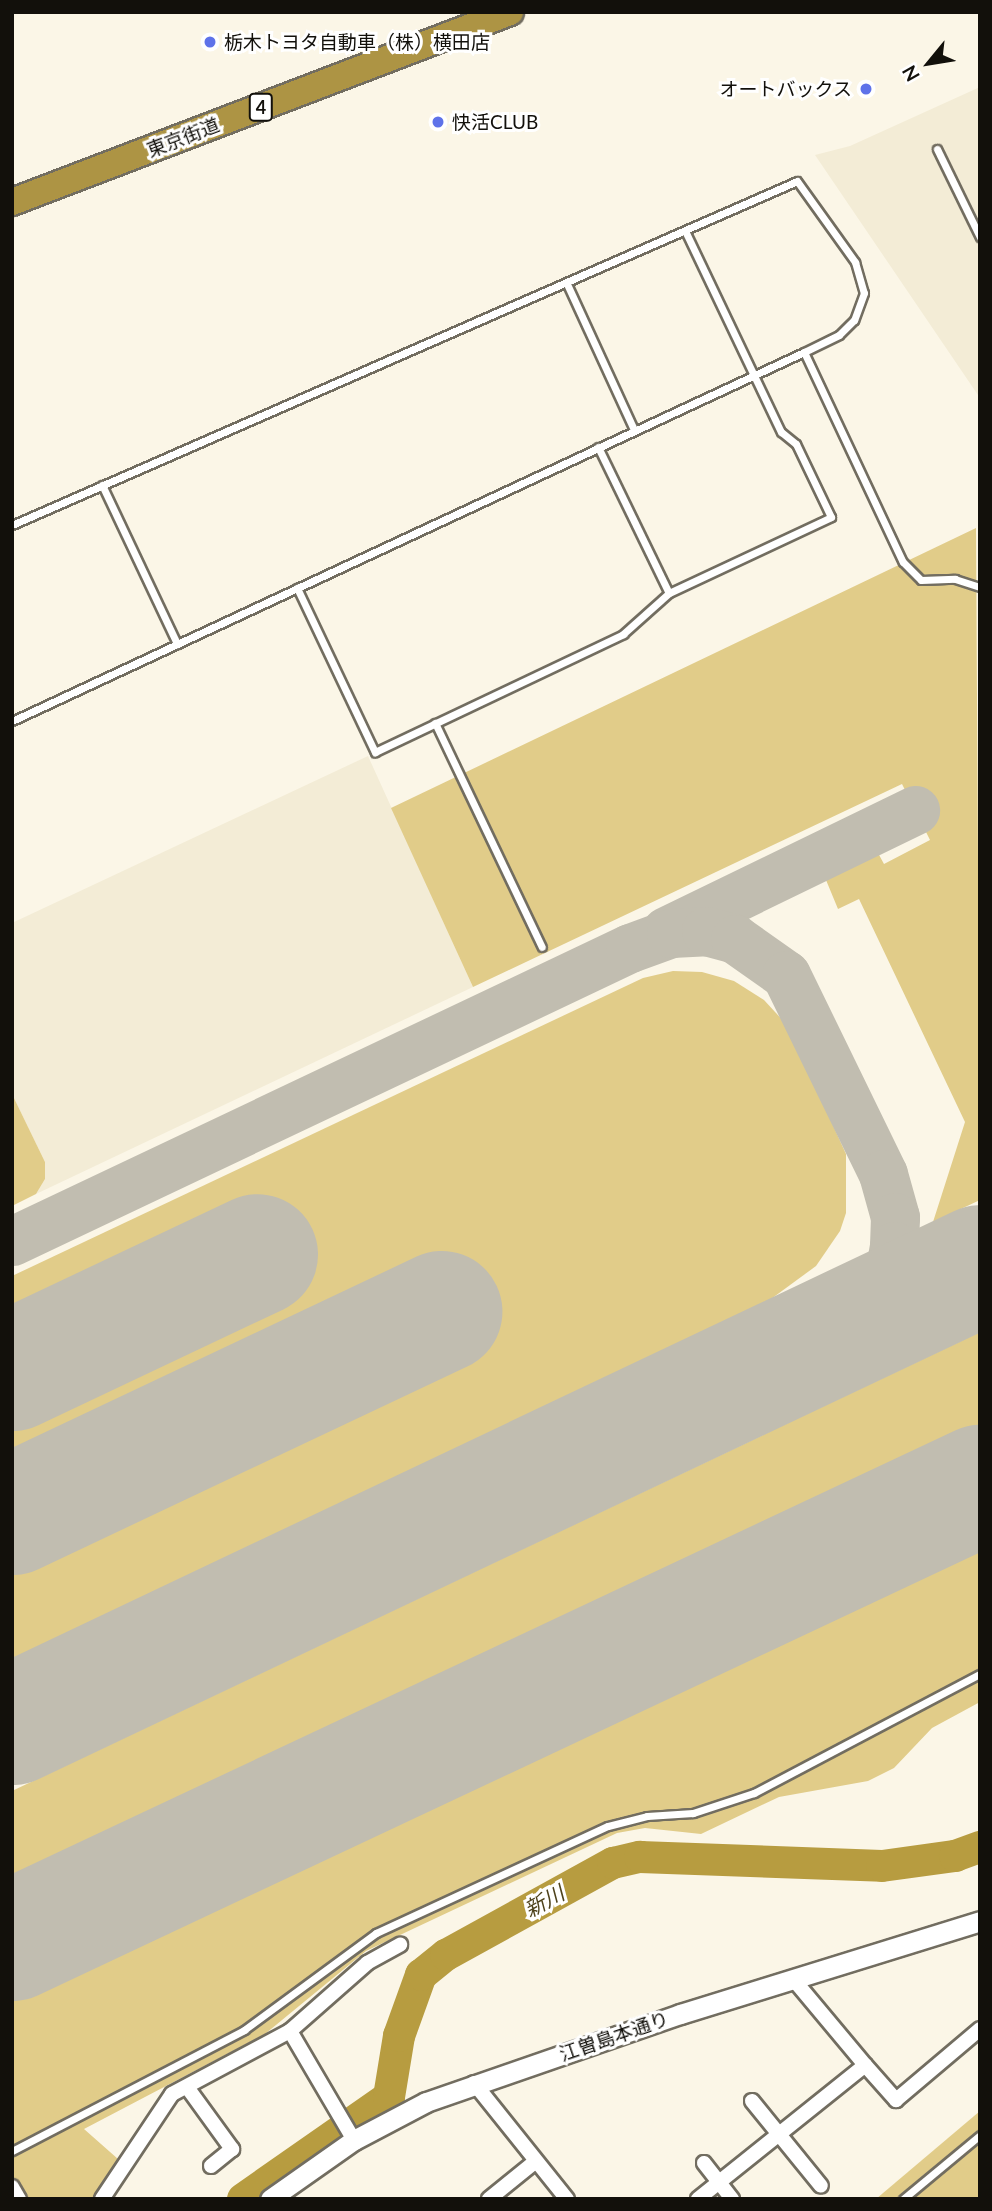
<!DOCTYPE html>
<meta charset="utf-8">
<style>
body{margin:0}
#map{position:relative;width:992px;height:2211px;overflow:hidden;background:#fbf6e7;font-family:Lato,"Noto Sans JP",sans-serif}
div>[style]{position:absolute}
.built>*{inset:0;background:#f3ecd6}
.green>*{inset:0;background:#e1cc89}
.river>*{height:32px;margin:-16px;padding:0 16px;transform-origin:16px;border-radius:16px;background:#b79c40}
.taxiway>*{height:49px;margin:-24.5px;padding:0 24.5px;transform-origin:24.5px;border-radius:24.5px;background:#c1bdb0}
.runway>*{height:121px;margin:-60.5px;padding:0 60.5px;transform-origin:60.5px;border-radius:60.5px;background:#c1bdb0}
.roads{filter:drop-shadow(2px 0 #726d60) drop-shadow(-2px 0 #726d60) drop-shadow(0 2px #726d60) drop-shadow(0 -2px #726d60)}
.lane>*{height:7px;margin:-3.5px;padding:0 3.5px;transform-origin:3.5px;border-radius:3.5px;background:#fff}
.street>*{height:14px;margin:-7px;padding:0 7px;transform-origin:7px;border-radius:7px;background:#fff}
.secondary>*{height:19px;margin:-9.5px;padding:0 9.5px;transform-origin:9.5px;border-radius:9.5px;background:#fff}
.highway>*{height:26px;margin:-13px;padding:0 13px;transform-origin:13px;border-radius:13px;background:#ad9444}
.dots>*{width:19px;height:19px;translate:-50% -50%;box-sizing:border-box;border:4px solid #fff;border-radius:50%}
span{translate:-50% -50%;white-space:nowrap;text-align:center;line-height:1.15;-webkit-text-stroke:6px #fff;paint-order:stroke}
.shield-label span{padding:2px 5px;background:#fff;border:2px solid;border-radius:5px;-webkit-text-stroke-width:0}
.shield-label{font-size:18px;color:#12100b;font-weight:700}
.poi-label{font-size:19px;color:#12100b}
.left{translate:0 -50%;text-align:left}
.right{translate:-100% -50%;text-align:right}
.street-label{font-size:19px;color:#12100b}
.water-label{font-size:21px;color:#4e421c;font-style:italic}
.frame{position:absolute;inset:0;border:14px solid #12100b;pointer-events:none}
.north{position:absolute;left:894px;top:28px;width:70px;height:70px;-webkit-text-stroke:5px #fff;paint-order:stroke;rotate:240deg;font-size:19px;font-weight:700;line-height:28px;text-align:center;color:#12100b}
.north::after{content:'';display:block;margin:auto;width:24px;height:32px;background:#12100b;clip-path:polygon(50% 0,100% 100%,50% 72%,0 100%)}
</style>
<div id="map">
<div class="built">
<i style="clip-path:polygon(980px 87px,980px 398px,815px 155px,850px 146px)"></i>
<i style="clip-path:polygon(368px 756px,473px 987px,36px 1194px,45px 1179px,45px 1162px,12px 1094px,12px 923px)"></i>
</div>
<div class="green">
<i style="clip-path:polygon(976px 528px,980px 1200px,933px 1222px,965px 1122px,859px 899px,838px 909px,826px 880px,878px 853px,884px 864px,930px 840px,902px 784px,473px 987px,391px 808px)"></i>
<i style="clip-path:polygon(673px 971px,702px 972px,734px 981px,764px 1000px,788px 1026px,846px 1154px,846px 1213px,840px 1231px,816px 1266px,771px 1299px,12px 1659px,12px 1276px,643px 978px)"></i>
<i style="clip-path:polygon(12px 1094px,45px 1162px,45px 1179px,36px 1194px,12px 1206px)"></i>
<i style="clip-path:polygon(980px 1332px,980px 1702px,932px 1728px,894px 1768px,868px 1781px,779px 1797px,701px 1834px,645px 1828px,617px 1833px,366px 1951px,265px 2034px,84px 2129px,118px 2159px,92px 2199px,25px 2199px,12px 2174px,12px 1791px)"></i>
<i style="clip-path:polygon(980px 2111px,980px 2199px,876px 2199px)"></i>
</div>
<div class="river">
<i style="left:243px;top:2199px;width:178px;rotate:-34.9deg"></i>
<i style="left:389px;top:2097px;width:62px;rotate:-80.7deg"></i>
<i style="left:399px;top:2036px;width:65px;rotate:-70.2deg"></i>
<i style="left:421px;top:1975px;width:32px;rotate:-39deg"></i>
<i style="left:446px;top:1955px;width:191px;rotate:-28.9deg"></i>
<i style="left:613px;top:1863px;width:28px;rotate:-13deg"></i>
<i style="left:640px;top:1857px;width:242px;rotate:2.1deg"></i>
<i style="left:882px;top:1866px;width:74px;rotate:-7.8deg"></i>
<i style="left:955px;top:1856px;width:27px;rotate:-20deg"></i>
</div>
<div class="taxiway">
<i style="left:666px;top:931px;width:277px;rotate:-25.9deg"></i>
<i style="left:12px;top:1241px;width:684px;rotate:-25.37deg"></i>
<i style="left:630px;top:948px;width:44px;rotate:-20.1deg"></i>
<i style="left:671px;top:933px;width:35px;rotate:-3deg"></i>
<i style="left:706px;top:931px;width:30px;rotate:15deg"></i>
<i style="left:735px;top:939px;width:62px;rotate:35.2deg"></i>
<i style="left:786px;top:975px;width:221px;rotate:64deg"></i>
<i style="left:883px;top:1174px;width:45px;rotate:74.4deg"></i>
<i style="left:895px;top:1217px;width:29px;rotate:92deg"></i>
<i style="left:894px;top:1246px;width:40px;rotate:100deg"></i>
<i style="left:887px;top:1285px;width:36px;rotate:118deg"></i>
</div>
<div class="runway">
<i style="left:12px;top:1370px;width:271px;rotate:-25.3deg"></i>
<i style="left:12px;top:1514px;width:475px;rotate:-25.3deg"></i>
<i style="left:12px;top:1724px;width:1071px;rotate:-25.37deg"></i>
<i style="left:12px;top:1940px;width:1070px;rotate:-25.18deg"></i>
</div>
<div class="roads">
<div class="lane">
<i style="left:937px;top:149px;width:98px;rotate:64deg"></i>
<i style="left:567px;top:284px;width:161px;rotate:65.3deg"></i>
<i style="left:598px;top:447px;width:162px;rotate:64.1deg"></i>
<i style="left:102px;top:485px;width:176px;rotate:64.7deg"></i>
<i style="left:12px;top:525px;width:857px;rotate:-23.66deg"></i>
<i style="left:797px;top:181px;width:100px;rotate:54.4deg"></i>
<i style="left:855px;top:262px;width:32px;rotate:74deg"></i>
<i style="left:864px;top:293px;width:29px;rotate:110deg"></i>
<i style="left:854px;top:320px;width:21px;rotate:135deg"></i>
<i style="left:839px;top:335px;width:39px;rotate:154deg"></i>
<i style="left:804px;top:352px;width:232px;rotate:64.8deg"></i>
<i style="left:903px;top:562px;width:25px;rotate:45deg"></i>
<i style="left:921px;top:580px;width:34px;rotate:-2deg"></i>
<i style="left:955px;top:579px;width:26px;rotate:18deg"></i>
<i style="left:297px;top:588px;width:182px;rotate:64.6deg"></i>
<i style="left:375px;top:752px;width:275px;rotate:-25.4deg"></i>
<i style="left:623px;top:634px;width:62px;rotate:-41.7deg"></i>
<i style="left:669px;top:593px;width:179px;rotate:-25.1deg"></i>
<i style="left:831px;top:517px;width:81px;rotate:-115.6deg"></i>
<i style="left:796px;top:444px;width:19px;rotate:-141deg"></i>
<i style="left:781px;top:432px;width:223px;rotate:-115.5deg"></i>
<i style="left:12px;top:721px;width:874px;rotate:-24.98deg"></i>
<i style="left:435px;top:723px;width:248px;rotate:64.5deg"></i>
<i style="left:12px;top:2151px;width:262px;rotate:-27.5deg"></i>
<i style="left:244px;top:2030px;width:164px;rotate:-36.3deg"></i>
<i style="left:376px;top:1933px;width:255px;rotate:-24.8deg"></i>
<i style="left:608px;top:1826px;width:40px;rotate:-14.4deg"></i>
<i style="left:647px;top:1816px;width:46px;rotate:-3.7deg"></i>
<i style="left:693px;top:1813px;width:64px;rotate:-18.2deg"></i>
<i style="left:754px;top:1793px;width:255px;rotate:-27.8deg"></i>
<i style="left:903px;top:2199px;width:100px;rotate:-39.7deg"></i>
</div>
<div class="street">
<i style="left:290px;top:2031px;width:126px;rotate:59.6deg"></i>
<i style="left:865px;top:2065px;width:47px;rotate:48.5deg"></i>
<i style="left:896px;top:2100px;width:110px;rotate:-40.2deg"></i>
<i style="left:474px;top:2083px;width:149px;rotate:51.3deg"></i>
<i style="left:187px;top:2087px;width:77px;rotate:54deg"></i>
<i style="left:232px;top:2149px;width:27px;rotate:141deg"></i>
<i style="left:752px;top:2101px;width:109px;rotate:50.9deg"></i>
<i style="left:704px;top:2163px;width:46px;rotate:52.1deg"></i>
<i style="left:12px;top:2187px;width:14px;rotate:60deg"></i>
<i style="left:102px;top:2199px;width:126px;rotate:-56.3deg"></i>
<i style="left:172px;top:2094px;width:134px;rotate:-28.1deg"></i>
<i style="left:290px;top:2031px;width:103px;rotate:-41.4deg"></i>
<i style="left:367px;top:1963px;width:38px;rotate:-29deg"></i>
<i style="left:489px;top:2199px;width:60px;rotate:-39deg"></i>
<i style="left:698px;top:2199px;width:214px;rotate:-38.7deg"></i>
<i style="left:865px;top:2065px;width:112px;rotate:-129.9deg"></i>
</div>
<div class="secondary">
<i style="left:270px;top:2199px;width:103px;rotate:-35.1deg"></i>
<i style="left:354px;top:2140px;width:81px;rotate:-27.8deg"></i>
<i style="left:426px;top:2102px;width:269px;rotate:-19.1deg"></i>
<i style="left:680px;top:2014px;width:314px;rotate:-17.2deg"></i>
</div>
<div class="highway">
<i style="left:12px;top:202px;width:533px;rotate:-20.88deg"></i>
</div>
</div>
<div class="dots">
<i style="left:210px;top:42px;background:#5e72e9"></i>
<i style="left:866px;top:89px;background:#5e72e9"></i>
<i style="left:438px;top:122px;background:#5e72e9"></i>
</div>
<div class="shield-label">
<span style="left:261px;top:107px">4</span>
</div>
<div class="poi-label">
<span class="left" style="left:224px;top:42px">栃木トヨタ自動車（株）横田店</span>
<span class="right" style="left:852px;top:89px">オートバックス</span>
<span class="left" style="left:452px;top:122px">快活CLUB</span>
</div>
<div class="street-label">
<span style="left:183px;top:137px;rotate:-21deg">東京街道</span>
<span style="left:614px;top:2036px;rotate:-19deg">江曽島本通り</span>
</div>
<div class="water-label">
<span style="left:544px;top:1901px;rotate:-29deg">新川</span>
</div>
<div class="frame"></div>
<div class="north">N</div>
</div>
